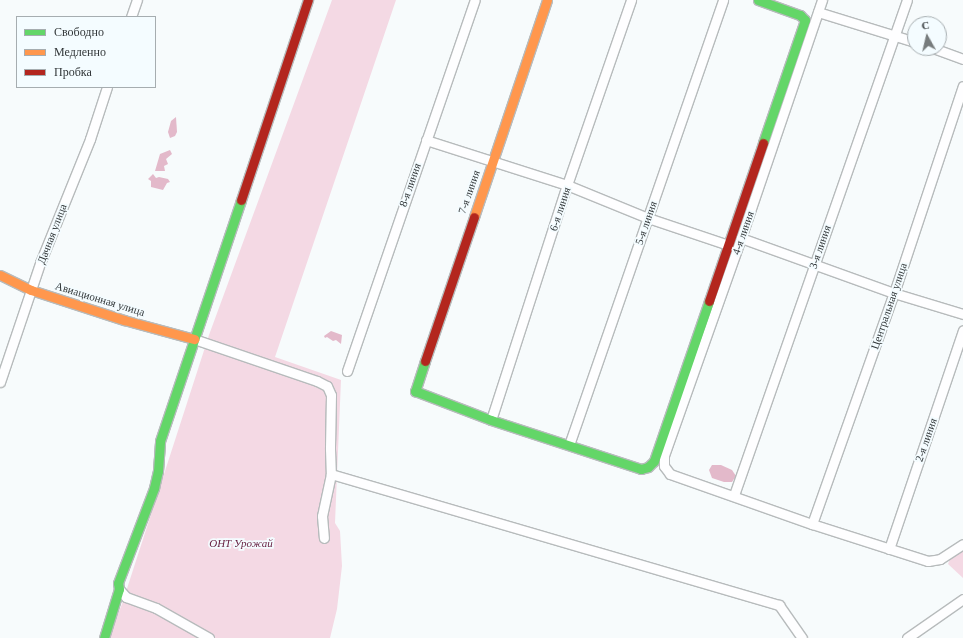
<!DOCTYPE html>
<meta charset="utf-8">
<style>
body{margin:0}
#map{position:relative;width:963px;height:638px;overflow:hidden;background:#f7fbfc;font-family:Georgia,serif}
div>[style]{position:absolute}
.green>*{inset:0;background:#f4d9e4}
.water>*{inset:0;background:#e3b9ca}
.roads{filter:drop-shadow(1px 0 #b7bbbc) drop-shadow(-1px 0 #b7bbbc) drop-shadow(0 1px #b7bbbc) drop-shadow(0 -1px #b7bbbc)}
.street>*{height:9px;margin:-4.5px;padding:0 4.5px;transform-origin:4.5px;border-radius:4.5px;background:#fefeff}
.fast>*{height:9px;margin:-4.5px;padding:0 4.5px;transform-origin:4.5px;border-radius:4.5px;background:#63d668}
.slow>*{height:9px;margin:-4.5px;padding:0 4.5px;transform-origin:4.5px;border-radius:4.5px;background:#ff974d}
.jam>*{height:9px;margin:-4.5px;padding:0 4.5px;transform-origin:4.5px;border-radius:4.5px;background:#b3261e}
span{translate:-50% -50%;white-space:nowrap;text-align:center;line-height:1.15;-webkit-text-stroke:3.5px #f4fcff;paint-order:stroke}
.street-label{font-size:11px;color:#323739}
.park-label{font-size:11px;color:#651d3f;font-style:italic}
.legend{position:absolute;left:16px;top:16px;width:140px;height:72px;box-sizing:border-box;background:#f4fcff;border:1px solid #a6adb0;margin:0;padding:5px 7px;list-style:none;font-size:12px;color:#323739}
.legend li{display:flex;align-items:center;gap:8px;height:20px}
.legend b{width:20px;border:1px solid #a6adb0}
.north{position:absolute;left:907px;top:16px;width:40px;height:40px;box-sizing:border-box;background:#f4fcff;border:1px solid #a6adb0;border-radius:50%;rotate:352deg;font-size:11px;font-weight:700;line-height:16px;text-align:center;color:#323739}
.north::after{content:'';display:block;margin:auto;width:14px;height:18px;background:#777c7d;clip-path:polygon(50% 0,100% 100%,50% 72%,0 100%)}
</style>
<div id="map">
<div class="green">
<i style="clip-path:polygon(332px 0,396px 0,275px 357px,341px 380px,335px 523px,340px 531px,342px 566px,337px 609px,330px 638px,108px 638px,122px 604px,209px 335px)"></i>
<i style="clip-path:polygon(963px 551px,963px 578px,948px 564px,950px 559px)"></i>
</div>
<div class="water">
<i style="clip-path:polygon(176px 117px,177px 132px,175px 136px,170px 138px,168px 132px,171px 121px)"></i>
<i style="clip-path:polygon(170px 150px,172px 154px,166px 159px,168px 164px,164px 166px,165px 171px,155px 171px,160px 154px)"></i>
<i style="clip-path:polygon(153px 174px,156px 178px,159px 177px,168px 179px,170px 182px,167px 183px,163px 190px,151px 187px,151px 181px,148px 179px)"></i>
<i style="clip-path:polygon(331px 331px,342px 335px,341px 344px,336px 340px,333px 341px,327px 337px,325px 338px,324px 336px)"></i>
<i style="clip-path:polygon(712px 465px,721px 465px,732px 470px,736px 476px,732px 482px,724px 482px,712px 478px,709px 470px)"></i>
</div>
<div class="roads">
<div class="street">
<i style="left:822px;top:0;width:251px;rotate:108.8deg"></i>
<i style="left:741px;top:238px;width:231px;rotate:109.5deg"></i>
<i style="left:664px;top:456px;width:10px;rotate:90deg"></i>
<i style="left:664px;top:466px;width:10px;rotate:53deg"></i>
<i style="left:670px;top:474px;width:151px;rotate:19.4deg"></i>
<i style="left:812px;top:524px;width:122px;rotate:17.7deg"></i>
<i style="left:928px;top:561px;width:12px;rotate:-9deg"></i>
<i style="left:940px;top:559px;width:27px;rotate:-33deg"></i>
<i style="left:818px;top:12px;width:102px;rotate:17.2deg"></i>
<i style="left:131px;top:17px;width:18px;rotate:-71deg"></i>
<i style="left:933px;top:48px;width:32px;rotate:20deg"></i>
<i style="left:426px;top:140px;width:148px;rotate:17.7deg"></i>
<i style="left:567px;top:185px;width:87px;rotate:22.2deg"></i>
<i style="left:648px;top:218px;width:84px;rotate:18.6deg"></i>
<i style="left:741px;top:238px;width:163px;rotate:19.8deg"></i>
<i style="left:894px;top:293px;width:72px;rotate:16.9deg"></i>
<i style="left:194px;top:339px;width:130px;rotate:18.9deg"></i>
<i style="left:317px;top:381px;width:11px;rotate:27deg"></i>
<i style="left:327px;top:386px;width:10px;rotate:66deg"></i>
<i style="left:331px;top:395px;width:54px;rotate:91.1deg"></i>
<i style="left:330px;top:449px;width:25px;rotate:88deg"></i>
<i style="left:331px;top:474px;width:43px;rotate:102.1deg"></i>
<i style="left:322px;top:516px;width:22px;rotate:85deg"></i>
<i style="left:347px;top:371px;width:392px;rotate:-71deg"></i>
<i style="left:0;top:382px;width:126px;rotate:-71.4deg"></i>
<i style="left:40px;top:263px;width:134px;rotate:-68deg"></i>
<i style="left:90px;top:139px;width:55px;rotate:-71.9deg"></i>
<i style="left:491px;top:420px;width:247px;rotate:-72.1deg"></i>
<i style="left:567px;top:185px;width:196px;rotate:-70.9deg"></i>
<i style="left:569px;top:445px;width:471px;rotate:-70.9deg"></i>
<i style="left:331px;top:474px;width:467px;rotate:16.3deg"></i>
<i style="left:779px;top:605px;width:40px;rotate:55.1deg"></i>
<i style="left:734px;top:495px;width:524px;rotate:-70.74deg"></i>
<i style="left:812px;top:524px;width:245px;rotate:-70.5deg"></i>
<i style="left:894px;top:293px;width:218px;rotate:-71.6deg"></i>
<i style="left:889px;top:549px;width:231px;rotate:-71.3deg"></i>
<i style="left:119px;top:589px;width:11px;rotate:49deg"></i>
<i style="left:126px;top:597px;width:32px;rotate:20deg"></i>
<i style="left:156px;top:608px;width:61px;rotate:29.5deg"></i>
<i style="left:907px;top:638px;width:68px;rotate:-34.9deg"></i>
</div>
<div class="fast">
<i style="left:758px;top:0;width:45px;rotate:19.7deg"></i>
<i style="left:800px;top:15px;width:7px;rotate:45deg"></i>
<i style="left:805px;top:20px;width:130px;rotate:108.9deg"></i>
<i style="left:425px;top:361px;width:32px;rotate:108deg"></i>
<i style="left:415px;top:391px;width:81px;rotate:20.9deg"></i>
<i style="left:491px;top:420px;width:158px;rotate:18.1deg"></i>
<i style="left:641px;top:469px;width:7px;rotate:-16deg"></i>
<i style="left:648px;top:467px;width:8px;rotate:-45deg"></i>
<i style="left:654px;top:461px;width:169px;rotate:-71deg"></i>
<i style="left:104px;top:638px;width:51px;rotate:-73deg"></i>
<i style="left:119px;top:589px;width:6px;rotate:-99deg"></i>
<i style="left:118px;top:583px;width:102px;rotate:-69.2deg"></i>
<i style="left:154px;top:488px;width:17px;rotate:-77deg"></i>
<i style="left:158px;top:471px;width:30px;rotate:-86deg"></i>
<i style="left:160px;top:441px;width:254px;rotate:-71.4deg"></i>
</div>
<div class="slow">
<i style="left:474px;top:217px;width:229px;rotate:-71.4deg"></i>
<i style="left:0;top:275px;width:34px;rotate:26deg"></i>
<i style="left:31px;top:290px;width:98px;rotate:17.9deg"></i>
<i style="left:124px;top:320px;width:73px;rotate:15.2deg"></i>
</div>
<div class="jam">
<i style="left:241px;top:200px;width:211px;rotate:-71.5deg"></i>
<i style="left:709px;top:301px;width:167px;rotate:-71.1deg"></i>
<i style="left:425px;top:361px;width:152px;rotate:-71.2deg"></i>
</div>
</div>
<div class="street-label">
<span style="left:410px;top:185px;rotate:-71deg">8-я линия</span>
<span style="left:469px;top:192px;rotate:-71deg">7-я линия</span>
<span style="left:560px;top:209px;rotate:-72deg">6-я линия</span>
<span style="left:646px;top:223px;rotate:-71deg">5-я линия</span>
<span style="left:743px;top:233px;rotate:-71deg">4-я линия</span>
<span style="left:52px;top:234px;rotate:-69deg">Дачная улица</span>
<span style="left:820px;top:247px;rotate:-71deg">3-я линия</span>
<span style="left:100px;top:299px;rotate:17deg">Авиационная улица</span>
<span style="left:889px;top:306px;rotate:-71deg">Центральная улица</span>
<span style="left:926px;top:440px;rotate:-71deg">2-я линия</span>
</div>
<div class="park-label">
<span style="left:241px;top:543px">ОНТ Урожай</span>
</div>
<ul class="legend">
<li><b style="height:5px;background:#63d668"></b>Свободно</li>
<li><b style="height:5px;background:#ff974d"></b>Медленно</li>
<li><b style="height:5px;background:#b3261e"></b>Пробка</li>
</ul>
<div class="north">С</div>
</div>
